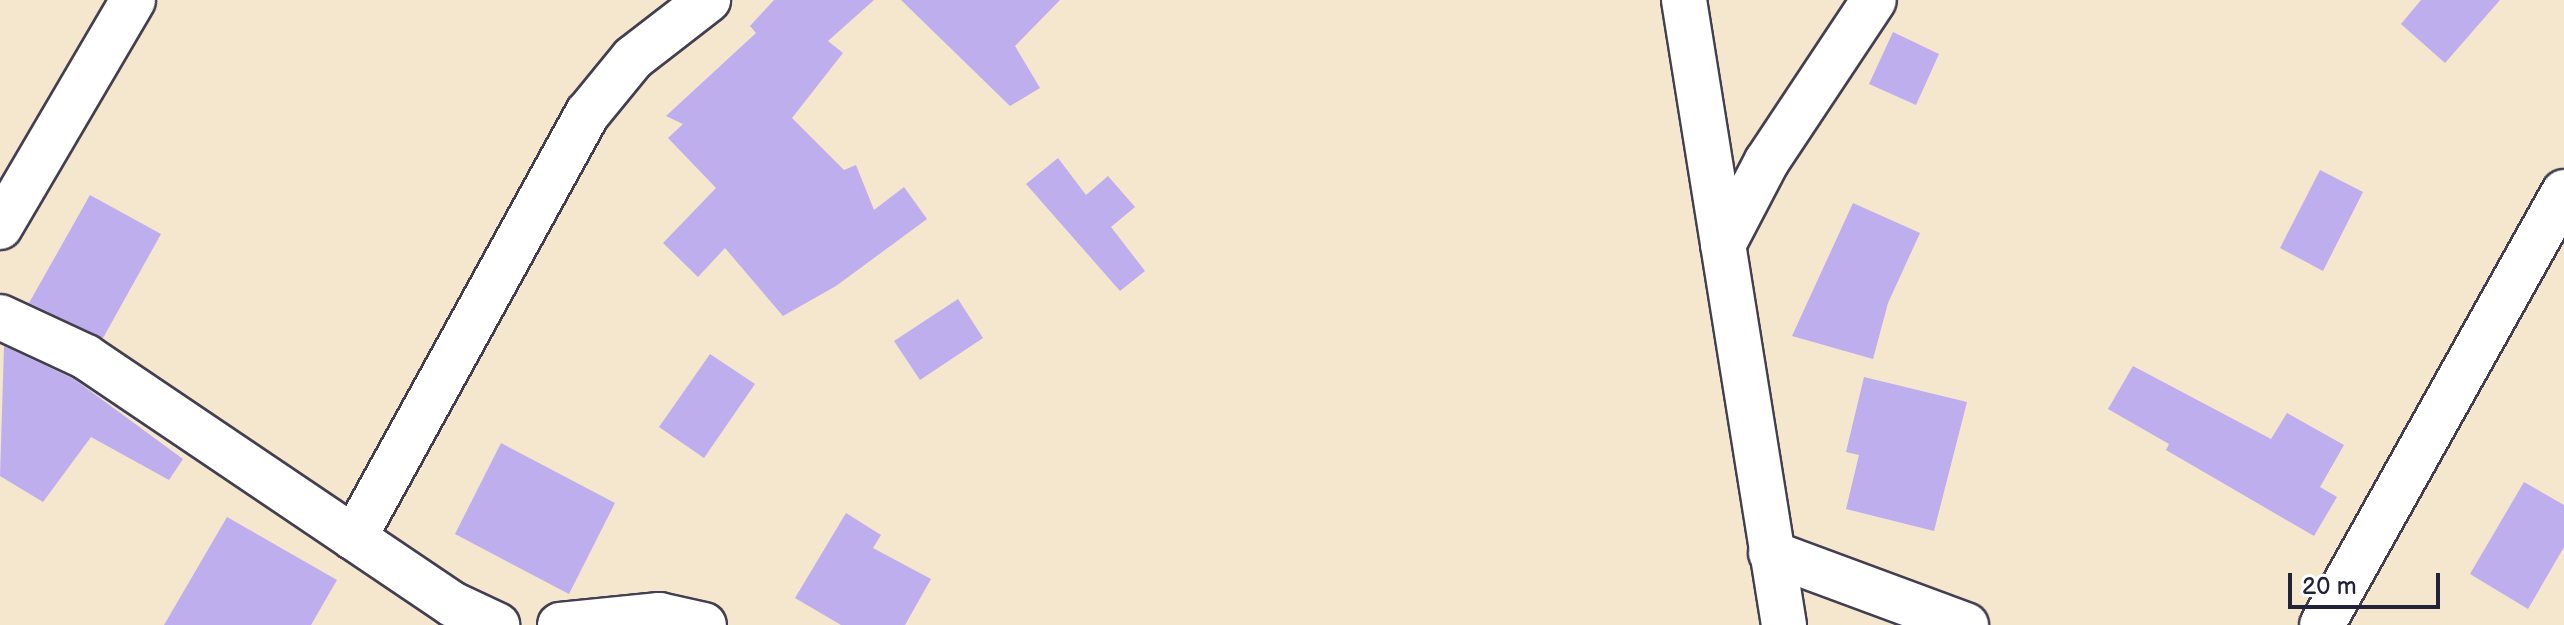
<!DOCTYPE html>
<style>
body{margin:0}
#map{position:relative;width:2564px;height:625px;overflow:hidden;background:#f5e6ce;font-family:"Balsamiq Sans",sans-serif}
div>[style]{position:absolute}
.building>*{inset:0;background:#bfaeee}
.roads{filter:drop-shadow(2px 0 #423f51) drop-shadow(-2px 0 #423f51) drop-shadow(0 2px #423f51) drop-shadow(0 -2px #423f51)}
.minor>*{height:44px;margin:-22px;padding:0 22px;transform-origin:22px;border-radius:22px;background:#fff}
span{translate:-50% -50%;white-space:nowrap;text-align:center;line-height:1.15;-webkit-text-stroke:8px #fff;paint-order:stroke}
.scale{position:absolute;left:2288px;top:573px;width:152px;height:36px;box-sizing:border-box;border:4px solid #22223b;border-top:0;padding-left:10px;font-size:24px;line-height:28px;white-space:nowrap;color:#22223b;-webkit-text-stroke:6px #fff;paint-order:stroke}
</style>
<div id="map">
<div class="building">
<i style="clip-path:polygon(774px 0,874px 0,828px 41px,843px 53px,792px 118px,844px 170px,856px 165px,874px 210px,904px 187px,927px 219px,836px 286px,783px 316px,725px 248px,698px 277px,663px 243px,716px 188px,668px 138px,683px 124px,666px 116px,756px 33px,750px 26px)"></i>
<i style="clip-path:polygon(901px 0,1060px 0,1015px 46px,1040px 88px,1010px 106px)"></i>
<i style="clip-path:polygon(2421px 0,2500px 0,2445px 63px,2401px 24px)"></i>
<i style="clip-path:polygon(1893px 32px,1939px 54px,1916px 105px,1869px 84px)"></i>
<i style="clip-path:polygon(1058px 158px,1086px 195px,1108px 176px,1135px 207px,1111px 227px,1145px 271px,1120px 291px,1026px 184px)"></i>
<i style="clip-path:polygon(2320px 170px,2363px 192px,2323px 271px,2280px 248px)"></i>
<i style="clip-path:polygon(90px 195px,161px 234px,103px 338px,29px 303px)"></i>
<i style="clip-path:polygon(1853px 203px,1920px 233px,1888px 303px,1873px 359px,1792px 336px)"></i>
<i style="clip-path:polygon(958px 299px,983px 338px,920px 380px,894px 341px)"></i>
<i style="clip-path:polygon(4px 346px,74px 379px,183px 459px,169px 480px,91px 437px,43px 502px,0 476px)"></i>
<i style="clip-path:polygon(710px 354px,755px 384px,704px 458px,659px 427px)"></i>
<i style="clip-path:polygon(2133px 366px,2271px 439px,2287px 413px,2344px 445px,2320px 487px,2337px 497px,2314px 536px,2166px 450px,2169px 444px,2108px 409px)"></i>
<i style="clip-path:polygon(1864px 377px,1967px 402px,1934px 531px,1846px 509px,1859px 455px,1846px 452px)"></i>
<i style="clip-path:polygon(501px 443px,615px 503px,569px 594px,455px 534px)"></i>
<i style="clip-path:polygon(2524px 482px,2564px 505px,2564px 547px,2528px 609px,2470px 574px)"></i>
<i style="clip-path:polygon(846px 513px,881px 535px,873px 548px,931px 579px,905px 625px,841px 625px,795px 598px)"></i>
<i style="clip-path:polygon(227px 517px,337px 580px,311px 625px,164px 625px)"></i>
</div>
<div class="roads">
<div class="minor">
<i style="left:1684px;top:0;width:633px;rotate:80.91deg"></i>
<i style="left:0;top:227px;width:263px;rotate:-59.6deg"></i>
<i style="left:1723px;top:245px;width:95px;rotate:-62.4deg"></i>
<i style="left:1767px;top:161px;width:193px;rotate:-56.4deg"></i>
<i style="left:0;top:317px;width:95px;rotate:24.9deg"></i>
<i style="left:86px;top:357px;width:442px;rotate:34deg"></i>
<i style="left:452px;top:604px;width:50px;rotate:25deg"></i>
<i style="left:354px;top:538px;width:485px;rotate:-61.2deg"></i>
<i style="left:588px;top:113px;width:71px;rotate:-50.7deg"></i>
<i style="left:633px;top:58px;width:95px;rotate:-37.7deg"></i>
<i style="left:1771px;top:553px;width:208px;rotate:20.3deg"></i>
<i style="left:560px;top:625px;width:100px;rotate:-5.8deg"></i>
<i style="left:659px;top:615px;width:46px;rotate:12.5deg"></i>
<i style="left:2322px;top:625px;width:496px;rotate:-60.8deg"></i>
</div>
</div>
<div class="scale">20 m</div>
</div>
